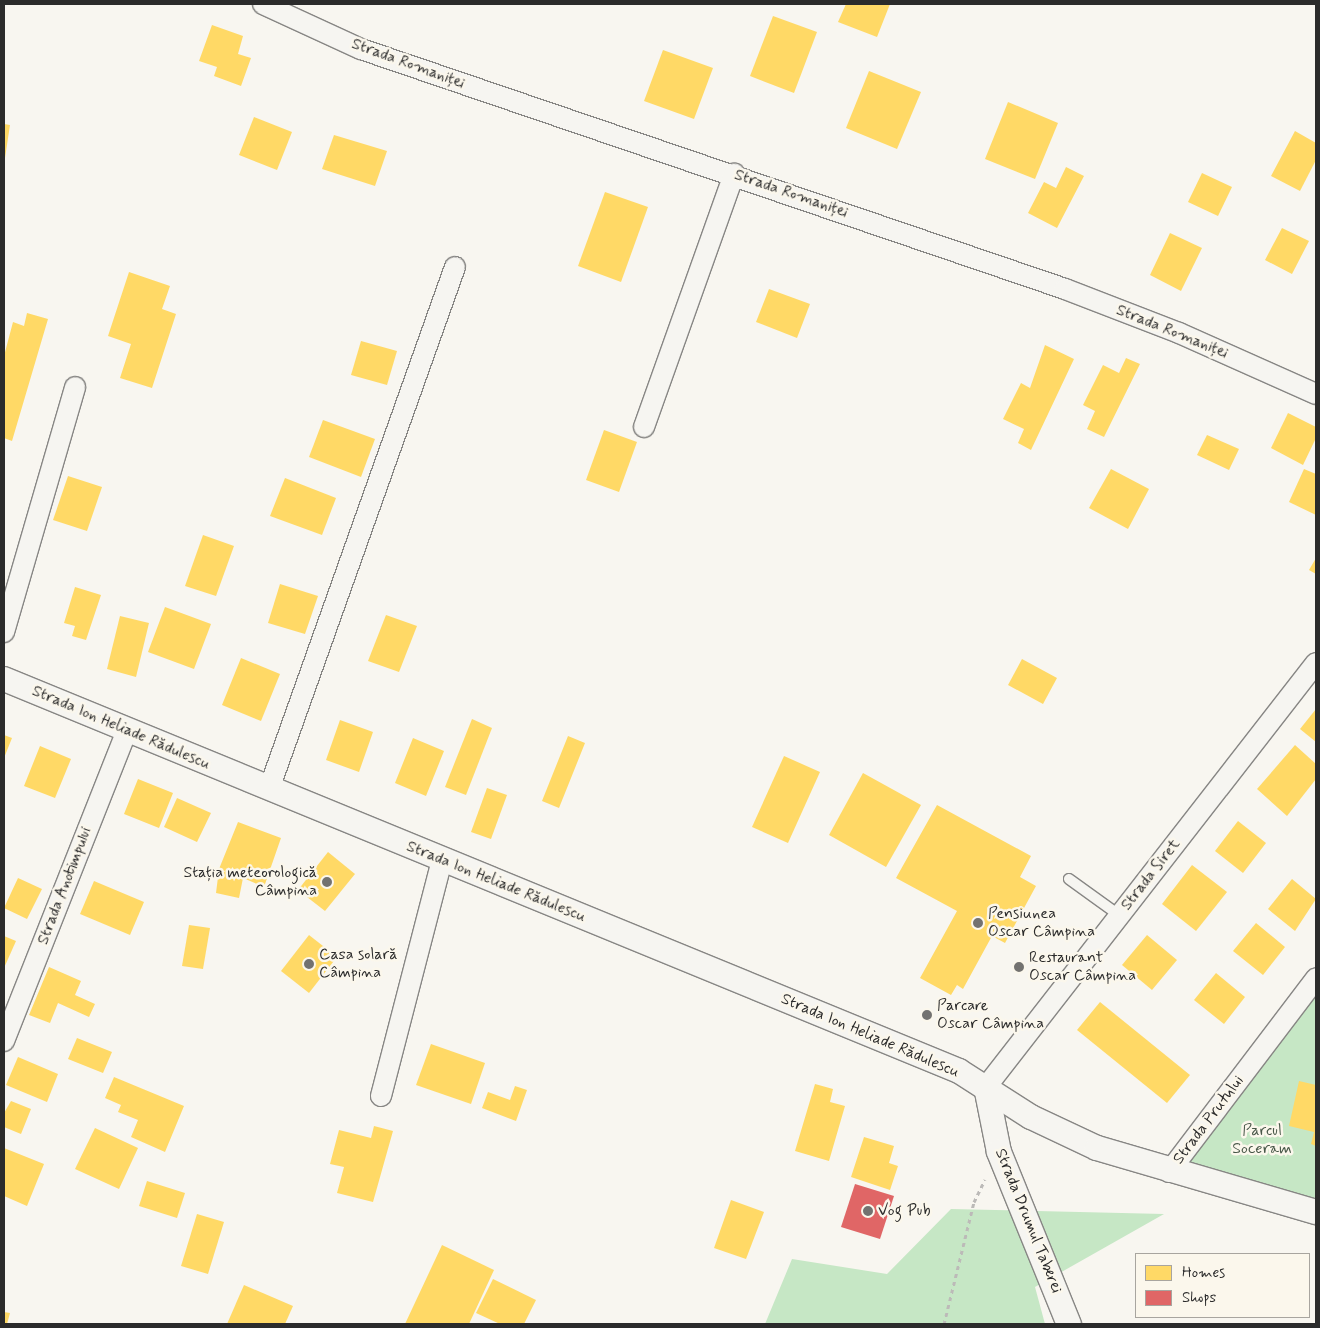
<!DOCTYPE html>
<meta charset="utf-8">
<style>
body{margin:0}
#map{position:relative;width:1320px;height:1328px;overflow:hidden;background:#f8f6f0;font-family:Mynerve,sans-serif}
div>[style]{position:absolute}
.green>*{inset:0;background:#c6e7c5}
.homes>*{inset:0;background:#ffd966}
.shops>*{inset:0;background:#e06666}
.path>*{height:3px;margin-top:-1.5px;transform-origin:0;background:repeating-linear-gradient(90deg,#bcbab8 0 4px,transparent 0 8px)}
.roads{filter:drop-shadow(1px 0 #878684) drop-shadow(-1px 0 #878684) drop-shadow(0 1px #878684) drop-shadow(0 -1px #878684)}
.service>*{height:10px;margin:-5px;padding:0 5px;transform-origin:5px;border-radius:5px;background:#f6f5f1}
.minor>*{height:20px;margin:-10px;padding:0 10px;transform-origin:10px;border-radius:10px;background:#f6f5f1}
.tertiary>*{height:24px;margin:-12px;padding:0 12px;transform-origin:12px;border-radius:12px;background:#f6f5f1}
.dots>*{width:14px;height:14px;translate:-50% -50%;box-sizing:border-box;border:2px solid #fbf7ec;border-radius:50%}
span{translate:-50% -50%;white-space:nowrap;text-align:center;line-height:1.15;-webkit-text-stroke:5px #fbf7ec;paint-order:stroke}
.street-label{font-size:16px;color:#2b2b2b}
.poi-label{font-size:16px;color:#2b2b2b}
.right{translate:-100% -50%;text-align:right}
.left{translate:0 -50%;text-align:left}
.park-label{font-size:16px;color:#485748}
.frame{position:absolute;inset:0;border:5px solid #2b2b2b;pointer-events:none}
.legend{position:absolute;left:1135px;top:1253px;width:175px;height:65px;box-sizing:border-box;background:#fbf7ec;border:1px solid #a8a59f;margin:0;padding:6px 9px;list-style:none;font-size:15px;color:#2b2b2b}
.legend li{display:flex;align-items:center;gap:10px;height:25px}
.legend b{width:25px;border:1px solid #a8a59f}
</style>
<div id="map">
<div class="green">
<i style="clip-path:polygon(1316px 980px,1316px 1212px,1169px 1172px)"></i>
<i style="clip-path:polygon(951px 1209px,1164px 1214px,1035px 1287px,1045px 1324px,765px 1324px,792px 1259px,887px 1274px)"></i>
</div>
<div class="homes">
<i style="clip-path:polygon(846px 4px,890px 4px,877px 37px,838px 22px)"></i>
<i style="clip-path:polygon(773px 16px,817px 32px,794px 93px,750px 76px)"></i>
<i style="clip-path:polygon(212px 25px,243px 36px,238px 54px,251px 58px,241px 86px,214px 76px,217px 67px,199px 61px)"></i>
<i style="clip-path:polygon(663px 50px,713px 68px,694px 119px,644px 101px)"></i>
<i style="clip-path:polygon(869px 71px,921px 92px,897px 149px,846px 128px)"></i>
<i style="clip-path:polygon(1008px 102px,1058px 123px,1035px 179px,985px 159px)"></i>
<i style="clip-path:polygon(254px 117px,292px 132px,277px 170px,239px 155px)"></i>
<i style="clip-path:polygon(4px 124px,10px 125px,5px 158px,4px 157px)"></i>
<i style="clip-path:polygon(1295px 131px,1316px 143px,1316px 160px,1300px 191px,1271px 176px)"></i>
<i style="clip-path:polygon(334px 135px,387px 151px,375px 186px,322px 169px)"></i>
<i style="clip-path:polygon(1066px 167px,1084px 176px,1057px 228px,1028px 213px,1044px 182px,1056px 188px)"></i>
<i style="clip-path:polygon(1202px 173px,1232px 187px,1218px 216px,1188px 202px)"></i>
<i style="clip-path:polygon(605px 192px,648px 207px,621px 282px,578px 266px)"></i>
<i style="clip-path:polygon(1282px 228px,1309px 241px,1292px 274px,1265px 260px)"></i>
<i style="clip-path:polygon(1170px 233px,1202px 248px,1181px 291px,1150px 275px)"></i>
<i style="clip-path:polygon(129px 272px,170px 286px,162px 309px,176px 314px,152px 388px,120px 378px,131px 344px,108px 336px)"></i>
<i style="clip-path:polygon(769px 289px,810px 304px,797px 338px,756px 322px)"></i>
<i style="clip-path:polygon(27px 313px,48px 319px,12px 441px,4px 438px,4px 356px,13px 322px,24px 326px)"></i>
<i style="clip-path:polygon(361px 341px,397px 351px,387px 385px,351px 375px)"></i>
<i style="clip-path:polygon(1045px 345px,1074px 359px,1031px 450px,1018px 443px,1024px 429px,1003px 419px,1021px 383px,1030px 388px)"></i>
<i style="clip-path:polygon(1126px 358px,1140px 364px,1104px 437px,1087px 429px,1095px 411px,1083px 405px,1103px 365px,1119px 373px)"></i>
<i style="clip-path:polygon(1288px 413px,1316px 427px,1316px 438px,1303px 465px,1271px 448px)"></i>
<i style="clip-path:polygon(323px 420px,375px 439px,361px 477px,309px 457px)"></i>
<i style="clip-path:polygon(604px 430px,637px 442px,619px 492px,586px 480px)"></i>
<i style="clip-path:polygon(1207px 435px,1239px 449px,1229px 470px,1197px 455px)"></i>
<i style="clip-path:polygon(1111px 469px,1149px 489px,1128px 529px,1089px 508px)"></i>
<i style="clip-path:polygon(1304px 469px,1316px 474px,1316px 515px,1289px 502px)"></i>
<i style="clip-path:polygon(68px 476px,102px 487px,87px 531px,53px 520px)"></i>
<i style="clip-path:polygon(285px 478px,336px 498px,322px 535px,270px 516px)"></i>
<i style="clip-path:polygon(203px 535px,234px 546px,216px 596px,185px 586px)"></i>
<i style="clip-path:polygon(1316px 558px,1316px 574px,1309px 570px)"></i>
<i style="clip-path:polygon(280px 584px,318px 596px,305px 634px,268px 623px)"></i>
<i style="clip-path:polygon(75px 587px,101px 595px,86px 640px,72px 636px,75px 626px,64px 623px)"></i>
<i style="clip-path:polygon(165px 607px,211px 624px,194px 669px,148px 652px)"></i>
<i style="clip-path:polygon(386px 615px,417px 626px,399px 672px,368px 661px)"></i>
<i style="clip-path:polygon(120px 616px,149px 623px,136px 677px,107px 669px)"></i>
<i style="clip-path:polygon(241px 658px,280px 674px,261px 721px,222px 705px)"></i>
<i style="clip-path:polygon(1022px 659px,1057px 678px,1043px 704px,1008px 685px)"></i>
<i style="clip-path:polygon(1316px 709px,1316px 742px,1300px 729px)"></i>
<i style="clip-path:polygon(472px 719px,492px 728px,466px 795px,445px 787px)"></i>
<i style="clip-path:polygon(340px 720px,373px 732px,359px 772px,326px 760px)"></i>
<i style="clip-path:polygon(4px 735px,12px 738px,4px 758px)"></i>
<i style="clip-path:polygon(568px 736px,585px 743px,559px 808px,542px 801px)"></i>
<i style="clip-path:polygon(413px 738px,444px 751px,426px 796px,395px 783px)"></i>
<i style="clip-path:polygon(1295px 745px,1316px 764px,1316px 779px,1287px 816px,1257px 789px)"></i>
<i style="clip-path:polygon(40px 746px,71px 759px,55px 798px,24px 786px)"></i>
<i style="clip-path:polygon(784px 756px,820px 772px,788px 843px,752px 827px)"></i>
<i style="clip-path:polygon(863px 773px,921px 805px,886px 867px,829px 835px)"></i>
<i style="clip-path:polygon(138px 779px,173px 793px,159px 828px,124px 814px)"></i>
<i style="clip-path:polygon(487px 788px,507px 795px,491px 839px,471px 832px)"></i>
<i style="clip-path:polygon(177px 798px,211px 813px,197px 842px,164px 827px)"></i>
<i style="clip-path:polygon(937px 805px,1031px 856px,1020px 877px,1036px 886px,1005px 943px,992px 936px,963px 989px,957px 985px,951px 995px,920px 978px,957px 911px,896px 878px)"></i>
<i style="clip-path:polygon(1238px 821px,1266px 843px,1243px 873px,1215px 851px)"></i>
<i style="clip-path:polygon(238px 822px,281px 838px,264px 887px,243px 878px,239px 898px,216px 893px,219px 869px)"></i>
<i style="clip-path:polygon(328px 852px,355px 874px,325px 911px,298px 890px)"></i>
<i style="clip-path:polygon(1192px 865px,1227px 892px,1196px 931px,1162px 904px)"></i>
<i style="clip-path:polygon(18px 878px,42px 889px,27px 919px,4px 908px)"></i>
<i style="clip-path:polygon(1292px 879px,1316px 899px,1295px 931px,1268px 909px)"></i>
<i style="clip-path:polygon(94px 881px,144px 902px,130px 935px,80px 914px)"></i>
<i style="clip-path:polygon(1256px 923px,1285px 947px,1263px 975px,1233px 951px)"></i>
<i style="clip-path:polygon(189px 925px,210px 928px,203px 969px,182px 966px)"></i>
<i style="clip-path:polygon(309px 935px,337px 957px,309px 993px,281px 971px)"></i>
<i style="clip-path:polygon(1147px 935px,1177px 960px,1152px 990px,1122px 965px)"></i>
<i style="clip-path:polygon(4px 936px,16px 941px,4px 968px)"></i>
<i style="clip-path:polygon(49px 967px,81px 981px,75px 995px,95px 1004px,89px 1017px,58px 1003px,50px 1023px,29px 1015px)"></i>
<i style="clip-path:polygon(1216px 973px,1245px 997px,1224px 1024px,1194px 1000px)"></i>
<i style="clip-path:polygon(1100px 1002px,1190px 1075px,1167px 1103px,1077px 1030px)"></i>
<i style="clip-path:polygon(77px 1038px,112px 1052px,103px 1073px,68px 1059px)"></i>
<i style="clip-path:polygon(431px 1044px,485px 1063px,471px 1104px,416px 1085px)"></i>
<i style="clip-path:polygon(18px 1057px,58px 1074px,47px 1102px,6px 1085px)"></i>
<i style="clip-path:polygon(114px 1077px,184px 1106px,165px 1152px,131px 1137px,138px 1120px,118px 1112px,121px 1105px,105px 1098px)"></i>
<i style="clip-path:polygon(1299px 1081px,1316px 1085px,1316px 1146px,1311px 1144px,1314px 1132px,1289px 1126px)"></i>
<i style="clip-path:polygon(815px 1084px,833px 1089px,830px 1102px,845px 1106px,829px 1161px,795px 1151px)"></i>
<i style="clip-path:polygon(515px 1086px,527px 1090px,516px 1121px,482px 1108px,488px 1092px,510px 1100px)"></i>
<i style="clip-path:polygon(11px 1101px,31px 1109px,21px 1134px,4px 1127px,4px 1113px)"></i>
<i style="clip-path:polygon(374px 1126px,393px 1131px,373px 1202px,337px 1193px,344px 1167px,330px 1164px,339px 1130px,371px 1138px)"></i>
<i style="clip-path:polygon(95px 1128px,138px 1148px,119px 1189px,75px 1169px)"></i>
<i style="clip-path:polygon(864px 1137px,894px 1146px,889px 1163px,898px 1166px,890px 1190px,851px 1177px)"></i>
<i style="clip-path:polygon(4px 1148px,44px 1164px,27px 1206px,4px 1196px)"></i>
<i style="clip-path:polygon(147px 1181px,185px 1193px,177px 1218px,139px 1206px)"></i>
<i style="clip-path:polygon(731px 1200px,764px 1212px,746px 1259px,714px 1248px)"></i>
<i style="clip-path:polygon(197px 1214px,224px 1222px,208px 1274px,181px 1266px)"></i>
<i style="clip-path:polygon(442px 1245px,494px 1270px,469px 1324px,405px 1324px)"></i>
<i style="clip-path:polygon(493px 1279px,536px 1300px,524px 1324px,500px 1324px,476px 1313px)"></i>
<i style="clip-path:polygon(244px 1285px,293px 1306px,285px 1324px,227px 1324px)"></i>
<i style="clip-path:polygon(4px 1312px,10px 1313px,7px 1324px,4px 1324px)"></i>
</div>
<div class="shops">
<i style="clip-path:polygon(855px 1184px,894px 1196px,880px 1239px,841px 1227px)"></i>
</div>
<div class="path">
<i style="left:944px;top:1324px;width:126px;rotate:-76.2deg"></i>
<i style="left:974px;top:1202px;width:25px;rotate:-64deg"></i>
</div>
<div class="roads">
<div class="service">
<i style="left:1069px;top:879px;width:62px;rotate:35.8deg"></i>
</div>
<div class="minor">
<i style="left:263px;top:4px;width:108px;rotate:24.7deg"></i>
<i style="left:361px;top:49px;width:744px;rotate:18.82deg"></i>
<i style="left:1065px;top:289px;width:122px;rotate:21.1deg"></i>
<i style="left:1179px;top:333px;width:150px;rotate:24deg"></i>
<i style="left:644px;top:427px;width:269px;rotate:-70.4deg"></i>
<i style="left:4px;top:632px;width:255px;rotate:-73.8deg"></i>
<i style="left:269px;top:789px;width:554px;rotate:-70.39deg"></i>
<i style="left:4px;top:1041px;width:334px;rotate:-68.4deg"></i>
<i style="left:986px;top:1087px;width:537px;rotate:-52.11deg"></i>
<i style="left:381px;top:1096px;width:244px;rotate:-75.5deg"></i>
<i style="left:1169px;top:1172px;width:243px;rotate:-52.8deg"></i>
</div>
<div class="tertiary">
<i style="left:4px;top:679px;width:1032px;rotate:22.32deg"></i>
<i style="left:959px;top:1071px;width:85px;rotate:32.6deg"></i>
<i style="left:1031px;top:1117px;width:73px;rotate:25.2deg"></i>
<i style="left:1097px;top:1148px;width:228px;rotate:16.3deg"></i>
<i style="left:986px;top:1087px;width:66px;rotate:78.7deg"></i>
<i style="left:999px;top:1152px;width:186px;rotate:67.9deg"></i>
</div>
</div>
<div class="dots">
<i style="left:327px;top:882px;background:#737270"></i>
<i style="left:978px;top:923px;background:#737270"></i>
<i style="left:309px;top:964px;background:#737270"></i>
<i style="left:1019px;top:967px;background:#737270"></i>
<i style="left:927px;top:1015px;background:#737270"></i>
<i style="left:868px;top:1211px;background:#737270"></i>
</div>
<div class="street-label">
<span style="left:408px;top:64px;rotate:20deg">Strada Romaniței</span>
<span style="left:791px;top:194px;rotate:19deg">Strada Romaniței</span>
<span style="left:1172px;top:332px;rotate:22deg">Strada Romaniței</span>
<span style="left:121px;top:728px;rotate:23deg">Strada Ion Heliade Rădulescu</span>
<span style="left:1151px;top:875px;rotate:-52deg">Strada Siret</span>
<span style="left:496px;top:882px;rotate:22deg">Strada Ion Heliade Rădulescu</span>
<span style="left:65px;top:886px;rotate:-69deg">Strada Anotimpului</span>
<span style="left:870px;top:1036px;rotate:23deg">Strada Ion Heliade Rădulescu</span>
<span style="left:1209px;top:1120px;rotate:-53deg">Strada Prutului</span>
<span style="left:1028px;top:1221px;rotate:68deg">Strada Drumul Taberei</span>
</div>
<div class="poi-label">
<span class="right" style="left:317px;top:882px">Stația meteorologică<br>Câmpina</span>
<span class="left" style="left:988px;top:923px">Pensiunea<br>Oscar Câmpina</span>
<span class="left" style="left:319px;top:964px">Casa solară<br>Câmpina</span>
<span class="left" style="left:1029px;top:967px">Restaurant<br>Oscar Câmpina</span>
<span class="left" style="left:937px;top:1015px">Parcare<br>Oscar Câmpina</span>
<span class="left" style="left:878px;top:1211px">Vog Pub</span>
</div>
<div class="park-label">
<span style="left:1262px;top:1140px">Parcul<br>Soceram</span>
</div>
<div class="frame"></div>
<ul class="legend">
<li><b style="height:14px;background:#ffd966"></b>Homes</li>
<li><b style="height:14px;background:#e06666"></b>Shops</li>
</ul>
</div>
